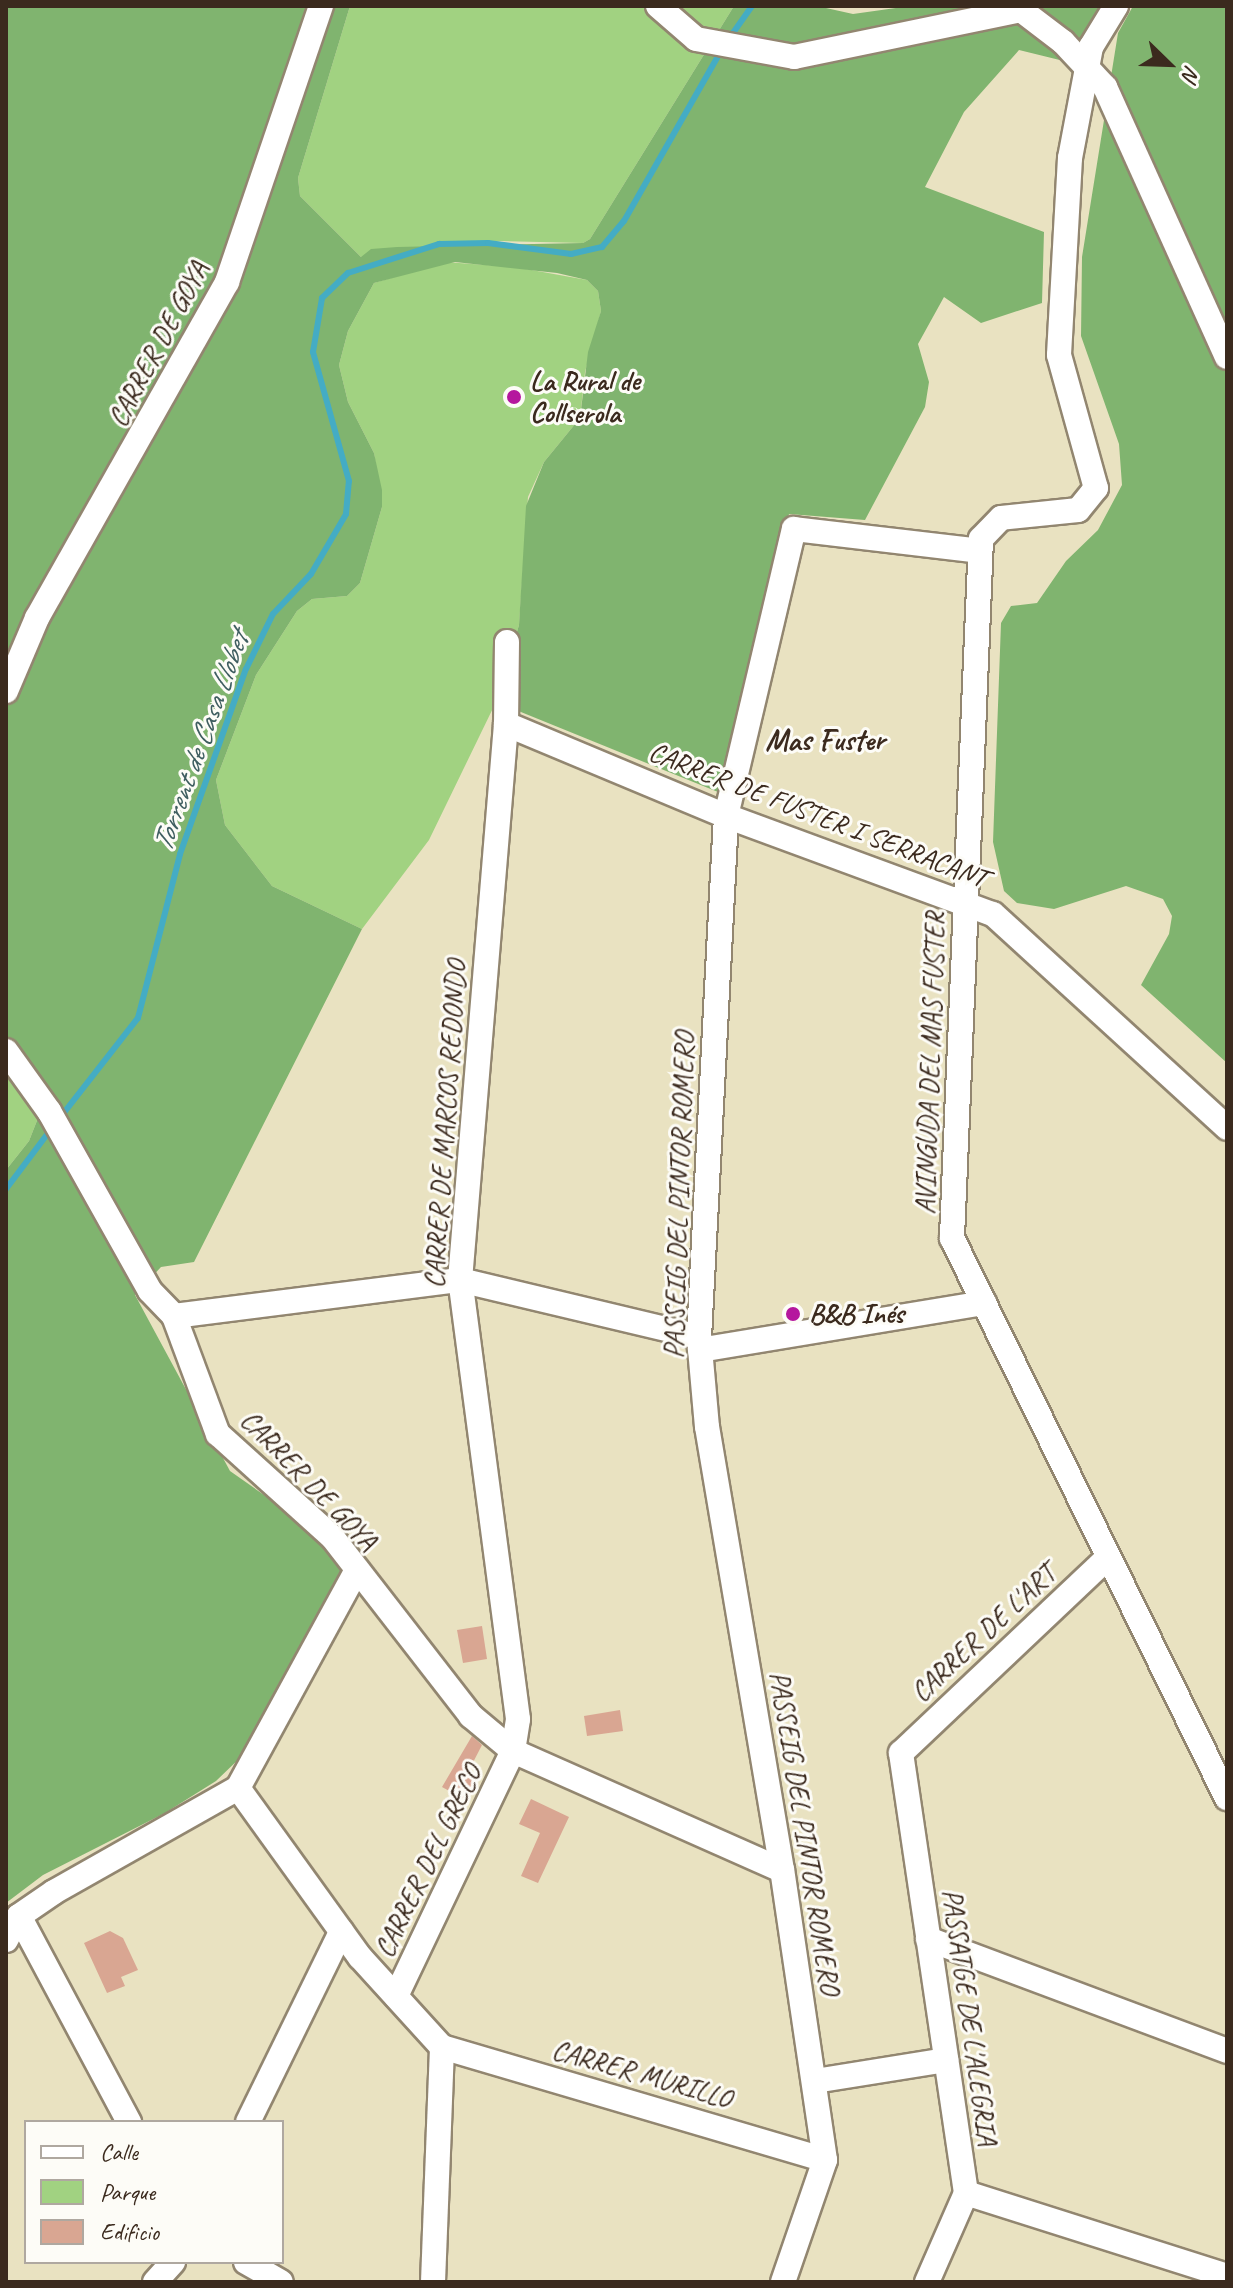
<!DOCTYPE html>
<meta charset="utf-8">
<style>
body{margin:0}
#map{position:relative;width:1233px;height:2288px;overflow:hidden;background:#e9e2c1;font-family:Caveat,sans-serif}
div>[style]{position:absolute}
.green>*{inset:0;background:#a1d281}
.forest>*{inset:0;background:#80b46f}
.stream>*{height:6px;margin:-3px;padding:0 3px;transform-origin:3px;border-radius:3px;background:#44acc4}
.building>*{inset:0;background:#d9a692}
.roads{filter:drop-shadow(2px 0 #928670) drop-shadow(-2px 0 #928670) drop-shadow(0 2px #928670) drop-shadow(0 -2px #928670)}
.minor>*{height:24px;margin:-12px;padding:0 12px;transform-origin:12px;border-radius:12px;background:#fff}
.dots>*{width:22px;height:22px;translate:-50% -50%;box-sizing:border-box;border:4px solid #fdfcf7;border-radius:50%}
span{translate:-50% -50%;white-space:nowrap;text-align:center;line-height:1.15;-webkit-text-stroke:6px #fdfcf7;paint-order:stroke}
.street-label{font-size:28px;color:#3b2a1e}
.poi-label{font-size:28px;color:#3b2a1e;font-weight:700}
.left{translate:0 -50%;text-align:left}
.neighbourhood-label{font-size:30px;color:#3b2a1e;font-weight:700}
.water-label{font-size:30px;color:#3f5e60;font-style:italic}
.frame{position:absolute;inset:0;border:8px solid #3b2a1e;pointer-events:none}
.legend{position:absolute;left:24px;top:2120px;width:260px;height:144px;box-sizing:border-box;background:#fdfcf7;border:2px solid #afa8a0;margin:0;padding:10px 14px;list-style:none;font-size:24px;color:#3b2a1e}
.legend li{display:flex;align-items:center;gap:16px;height:40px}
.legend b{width:40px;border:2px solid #afa8a0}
.north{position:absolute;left:1129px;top:24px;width:80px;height:80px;-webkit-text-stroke:6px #fdfcf7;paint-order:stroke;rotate:113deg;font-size:22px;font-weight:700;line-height:32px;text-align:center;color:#3b2a1e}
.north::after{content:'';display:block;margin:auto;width:28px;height:36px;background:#3b2a1e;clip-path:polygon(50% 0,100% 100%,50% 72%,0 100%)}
</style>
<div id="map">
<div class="green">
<i style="clip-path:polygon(350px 6px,734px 6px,590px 239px,583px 243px,501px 241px,361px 257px,300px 196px,298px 178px)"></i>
<i style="clip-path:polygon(445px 262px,515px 267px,587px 280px,598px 291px,601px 311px,585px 372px,580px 418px,544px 462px,528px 497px,519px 625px,496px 702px,429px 840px,362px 929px,272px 886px,225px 825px,216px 780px,256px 675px,297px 611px,312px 599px,347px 596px,360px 583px,382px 507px,374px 453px,348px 402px,339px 365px,348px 331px,374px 283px)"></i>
<i style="clip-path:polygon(6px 1065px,38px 1118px,29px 1141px,6px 1170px)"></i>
</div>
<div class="forest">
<i style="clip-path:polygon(6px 6px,350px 6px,298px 178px,300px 196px,361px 257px,371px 249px,397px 247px,583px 243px,590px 239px,734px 6px,817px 6px,853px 14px,910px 6px,1101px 6px,1076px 64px,1019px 50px,964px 112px,925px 187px,1044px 232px,1042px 303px,981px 323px,944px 297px,918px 344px,929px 382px,925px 407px,865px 520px,789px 514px,718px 792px,496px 702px,519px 625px,526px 506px,544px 462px,580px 418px,588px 352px,601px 311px,598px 291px,587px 280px,557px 273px,455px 262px,374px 283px,348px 331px,339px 365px,348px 402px,374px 453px,382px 490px,382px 507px,360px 583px,347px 596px,312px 599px,297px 611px,256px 675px,216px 780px,225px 825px,272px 886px,362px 929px,194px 1262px,161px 1267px,135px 1295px,230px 1471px,321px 1535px,344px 1576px,243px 1755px,216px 1781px,165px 1813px,43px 1875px,6px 1903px,6px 1170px,29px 1141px,38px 1118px,6px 1065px)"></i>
<i style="clip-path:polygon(1133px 6px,1227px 6px,1227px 1063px,1141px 985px,1169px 934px,1172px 916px,1163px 899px,1126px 886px,1054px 909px,1017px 903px,1004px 891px,993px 842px,1001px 623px,1011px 606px,1037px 603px,1066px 561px,1098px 530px,1122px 485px,1119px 444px,1081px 336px,1082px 257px,1118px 33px)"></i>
</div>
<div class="stream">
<i style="left:728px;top:40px;width:42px;rotate:-54.8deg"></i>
<i style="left:59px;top:1119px;width:128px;rotate:-52deg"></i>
<i style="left:138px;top:1018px;width:169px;rotate:-75.6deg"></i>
<i style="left:180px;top:854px;width:196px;rotate:-70.4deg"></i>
<i style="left:246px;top:669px;width:61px;rotate:-63.9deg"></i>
<i style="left:273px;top:614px;width:55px;rotate:-46.5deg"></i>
<i style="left:311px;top:574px;width:69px;rotate:-59.7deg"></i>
<i style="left:346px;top:514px;width:33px;rotate:-85deg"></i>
<i style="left:349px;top:481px;width:134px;rotate:-105.6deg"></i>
<i style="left:313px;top:352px;width:55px;rotate:-80.5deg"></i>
<i style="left:322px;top:298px;width:36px;rotate:-44deg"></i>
<i style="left:348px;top:273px;width:96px;rotate:-17.7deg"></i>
<i style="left:439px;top:244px;width:49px;rotate:-1.2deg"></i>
<i style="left:488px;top:243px;width:84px;rotate:7.5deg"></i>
<i style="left:571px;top:254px;width:32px;rotate:-13deg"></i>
<i style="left:602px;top:247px;width:34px;rotate:-50deg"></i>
<i style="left:624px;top:221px;width:198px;rotate:-60.3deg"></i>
<i style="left:6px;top:1189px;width:76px;rotate:-53deg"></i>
</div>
<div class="building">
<i style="clip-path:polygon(482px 1626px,487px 1659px,463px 1663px,457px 1630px)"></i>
<i style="clip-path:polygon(620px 1710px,623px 1731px,587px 1736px,584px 1716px)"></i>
<i style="clip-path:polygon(472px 1736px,482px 1745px,467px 1774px,475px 1778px,464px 1799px,442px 1787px)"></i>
<i style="clip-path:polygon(531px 1799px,569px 1817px,538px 1883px,521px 1876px,540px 1833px,519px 1824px)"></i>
<i style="clip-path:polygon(110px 1931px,123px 1938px,138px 1970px,121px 1977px,125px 1986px,107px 1993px,84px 1943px)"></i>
</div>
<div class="roads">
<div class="minor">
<i style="left:658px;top:6px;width:50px;rotate:41deg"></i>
<i style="left:696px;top:39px;width:100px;rotate:10.4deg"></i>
<i style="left:794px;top:57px;width:232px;rotate:-11.7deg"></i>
<i style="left:1021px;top:10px;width:53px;rotate:37.3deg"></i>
<i style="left:1063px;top:42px;width:62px;rotate:47deg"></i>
<i style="left:1105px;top:87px;width:296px;rotate:65.7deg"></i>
<i style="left:1116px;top:6px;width:48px;rotate:121.4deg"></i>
<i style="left:1091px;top:47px;width:113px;rotate:100.7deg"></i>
<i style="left:1070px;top:158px;width:197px;rotate:93.2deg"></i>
<i style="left:1059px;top:355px;width:138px;rotate:74.5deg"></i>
<i style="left:1096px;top:488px;width:28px;rotate:129deg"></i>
<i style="left:1078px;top:510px;width:77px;rotate:174.1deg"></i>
<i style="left:1001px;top:518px;width:29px;rotate:134deg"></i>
<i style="left:981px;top:539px;width:700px;rotate:92.38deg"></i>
<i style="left:952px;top:1238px;width:624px;rotate:63.85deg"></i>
<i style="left:6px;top:691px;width:79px;rotate:-67deg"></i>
<i style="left:37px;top:618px;width:386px;rotate:-60.5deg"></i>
<i style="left:227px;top:282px;width:292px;rotate:-71.2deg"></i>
<i style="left:506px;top:724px;width:238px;rotate:22.7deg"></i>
<i style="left:726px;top:816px;width:284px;rotate:20.2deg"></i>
<i style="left:993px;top:914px;width:317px;rotate:42.4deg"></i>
<i style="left:6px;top:1051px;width:74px;rotate:54.4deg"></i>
<i style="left:49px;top:1111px;width:206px;rotate:60.7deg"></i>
<i style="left:150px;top:1291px;width:35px;rotate:46deg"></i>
<i style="left:174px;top:1316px;width:126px;rotate:69.6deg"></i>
<i style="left:218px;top:1434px;width:155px;rotate:42.1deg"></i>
<i style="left:333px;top:1538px;width:225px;rotate:52.2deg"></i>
<i style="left:471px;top:1716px;width:55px;rotate:39.8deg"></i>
<i style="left:513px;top:1751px;width:294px;rotate:23.9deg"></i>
<i style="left:174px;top:1316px;width:288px;rotate:-7.2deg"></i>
<i style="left:460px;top:1280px;width:246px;rotate:13.4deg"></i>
<i style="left:700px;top:1350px;width:288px;rotate:-9.4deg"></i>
<i style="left:238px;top:1788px;width:208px;rotate:54.2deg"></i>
<i style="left:360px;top:1957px;width:122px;rotate:47.7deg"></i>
<i style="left:19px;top:1916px;width:234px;rotate:61.9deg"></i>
<i style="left:928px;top:1939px;width:319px;rotate:20.5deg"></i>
<i style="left:6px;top:1940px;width:27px;rotate:-62deg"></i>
<i style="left:19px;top:1916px;width:42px;rotate:-34.4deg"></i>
<i style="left:54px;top:1892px;width:211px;rotate:-29.5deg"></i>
<i style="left:238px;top:1788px;width:248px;rotate:-61.4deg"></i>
<i style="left:396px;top:1996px;width:272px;rotate:-64.5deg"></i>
<i style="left:513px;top:1751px;width:32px;rotate:-81deg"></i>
<i style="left:518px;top:1719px;width:443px;rotate:-97.5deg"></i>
<i style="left:460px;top:1280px;width:558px;rotate:-85.27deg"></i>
<i style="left:506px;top:724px;width:82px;rotate:-89.3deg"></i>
<i style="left:442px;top:2047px;width:399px;rotate:16.4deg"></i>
<i style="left:815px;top:2081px;width:133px;rotate:-9.1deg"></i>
<i style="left:248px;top:2122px;width:212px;rotate:-63.9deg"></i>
<i style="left:966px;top:2193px;width:274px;rotate:17.6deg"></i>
<i style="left:246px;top:2262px;width:40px;rotate:29.7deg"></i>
<i style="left:155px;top:2282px;width:27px;rotate:-48deg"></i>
<i style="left:433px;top:2282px;width:235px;rotate:-87.8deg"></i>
<i style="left:783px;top:2282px;width:129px;rotate:-71deg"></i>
<i style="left:825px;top:2160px;width:293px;rotate:-98.4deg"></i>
<i style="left:782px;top:1870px;width:449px;rotate:-99.6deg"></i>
<i style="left:707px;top:1427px;width:90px;rotate:-95.1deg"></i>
<i style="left:699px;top:1337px;width:522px;rotate:-87.03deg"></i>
<i style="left:726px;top:816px;width:295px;rotate:-76.7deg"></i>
<i style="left:794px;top:529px;width:187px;rotate:6.7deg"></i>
<i style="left:927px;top:2282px;width:97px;rotate:-66.3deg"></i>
<i style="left:966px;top:2193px;width:445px;rotate:-98.4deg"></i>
<i style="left:901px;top:1753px;width:284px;rotate:-43.4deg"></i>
</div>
</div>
<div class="dots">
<i style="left:514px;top:397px;background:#b5179e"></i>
<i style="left:793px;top:1314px;background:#b5179e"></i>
</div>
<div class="street-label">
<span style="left:158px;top:344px;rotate:-62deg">CARRER DE GOYA</span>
<span style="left:818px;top:815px;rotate:21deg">CARRER DE FUSTER I SERRACANT</span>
<span style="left:930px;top:1063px;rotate:-88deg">AVINGUDA DEL MAS FUSTER</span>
<span style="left:445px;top:1124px;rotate:-86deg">CARRER DE MARCOS REDONDO</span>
<span style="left:679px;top:1195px;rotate:-88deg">PASSEIG DEL PINTOR ROMERO</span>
<span style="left:309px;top:1480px;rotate:46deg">CARRER DE GOYA</span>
<span style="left:983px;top:1633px;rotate:-43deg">CARRER DE L'ART</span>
<span style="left:805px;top:1833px;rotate:81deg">PASSEIG DEL PINTOR ROMERO</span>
<span style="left:428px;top:1861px;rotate:-64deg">CARRER DEL GRECO</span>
<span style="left:970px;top:2017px;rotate:82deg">PASSATGE DE L'ALEGRIA</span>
<span style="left:642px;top:2074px;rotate:16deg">CARRER MURILLO</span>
</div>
<div class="poi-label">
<span class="left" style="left:530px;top:397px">La Rural de<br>Collserola</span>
<span class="left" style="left:809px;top:1314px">B&amp;B Inés</span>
</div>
<div class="neighbourhood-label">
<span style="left:825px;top:740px">Mas Fuster</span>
</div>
<div class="water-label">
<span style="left:200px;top:742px;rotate:-70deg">Torrent de Casa Llobet</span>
</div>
<div class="frame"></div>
<ul class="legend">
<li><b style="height:10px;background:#fff"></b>Calle</li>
<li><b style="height:22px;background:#a1d281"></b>Parque</li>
<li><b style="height:22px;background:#d9a692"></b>Edificio</li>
</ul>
<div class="north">N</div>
</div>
